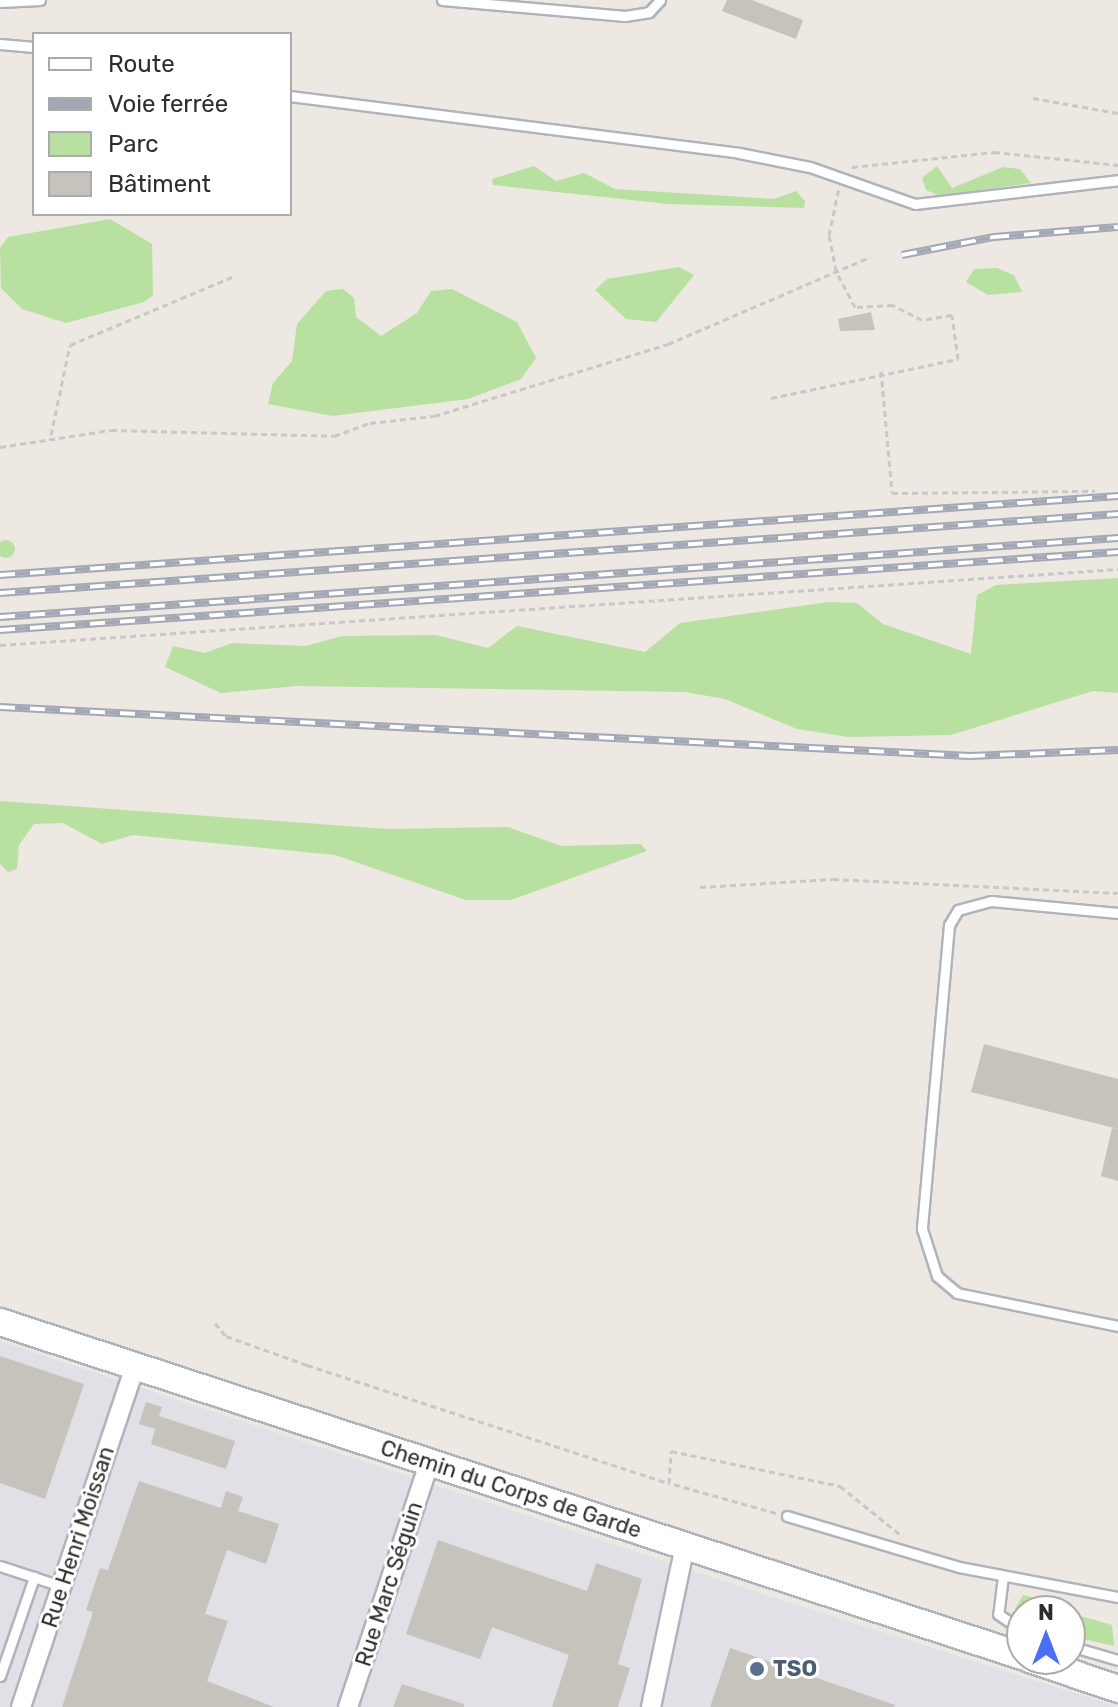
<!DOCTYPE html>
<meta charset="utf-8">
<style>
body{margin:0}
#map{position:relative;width:1118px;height:1707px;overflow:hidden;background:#ede8e1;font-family:Rubik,sans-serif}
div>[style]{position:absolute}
.industrial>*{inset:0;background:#e2e0e7}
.green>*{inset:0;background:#b8e0a1}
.round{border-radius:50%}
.building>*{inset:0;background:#c6c2bc}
.path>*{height:3px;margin-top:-1.5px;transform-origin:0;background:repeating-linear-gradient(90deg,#c8c8c8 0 6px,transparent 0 10px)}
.roads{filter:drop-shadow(2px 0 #b1b3bc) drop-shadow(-2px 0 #b1b3bc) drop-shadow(0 2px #b1b3bc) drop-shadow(0 -2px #b1b3bc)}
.lane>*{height:9px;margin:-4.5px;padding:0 4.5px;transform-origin:4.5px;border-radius:4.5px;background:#fff}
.street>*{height:18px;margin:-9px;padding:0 9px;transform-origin:9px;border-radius:9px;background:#fff}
.secondary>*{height:26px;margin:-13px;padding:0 13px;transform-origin:13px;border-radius:13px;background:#fff}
.rail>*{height:8px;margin-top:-4px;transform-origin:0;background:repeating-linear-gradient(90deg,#fff 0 15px,#a3a7b6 0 30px);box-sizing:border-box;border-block:2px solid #a3a7b6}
.dots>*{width:22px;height:22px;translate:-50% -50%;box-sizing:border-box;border:4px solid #fff;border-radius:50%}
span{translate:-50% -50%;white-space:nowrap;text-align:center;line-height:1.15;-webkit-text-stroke:6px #fff;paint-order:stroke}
.street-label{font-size:22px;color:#2d2d2d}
.service-label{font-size:22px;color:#4e5e75;font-weight:700}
.left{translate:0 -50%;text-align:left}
.legend{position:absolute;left:32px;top:32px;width:260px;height:184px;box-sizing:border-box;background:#fff;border:2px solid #ababab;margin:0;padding:10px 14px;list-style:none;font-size:24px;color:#2d2d2d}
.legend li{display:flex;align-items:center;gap:16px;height:40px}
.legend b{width:40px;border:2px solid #ababab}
.north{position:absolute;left:1006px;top:1595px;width:80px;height:80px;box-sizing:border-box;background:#fff;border:2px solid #ababab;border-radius:50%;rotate:0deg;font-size:22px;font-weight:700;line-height:32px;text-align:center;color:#2d2d2d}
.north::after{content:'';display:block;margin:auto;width:28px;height:36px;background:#4c6fef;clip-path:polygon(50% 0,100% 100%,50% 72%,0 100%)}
</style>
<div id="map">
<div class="industrial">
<i style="clip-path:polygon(0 1341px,766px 1595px,1118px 1707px,0 1707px)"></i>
</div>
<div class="green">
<i style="clip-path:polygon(534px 166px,556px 181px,584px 173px,615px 189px,774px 199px,796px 191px,805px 201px,804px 208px,668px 204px,493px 185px,492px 179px)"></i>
<i style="clip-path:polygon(937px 166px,952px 188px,1003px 167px,1020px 169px,1031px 183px,940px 196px,926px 190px,922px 178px)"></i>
<i style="clip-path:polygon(110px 219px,152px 244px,153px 295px,144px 302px,66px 323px,22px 309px,1px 288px,0 248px,8px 237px)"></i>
<i style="clip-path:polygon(679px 267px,694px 275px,656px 322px,626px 319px,595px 290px,607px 279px)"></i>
<i style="clip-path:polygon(997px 268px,1014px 275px,1022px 292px,988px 295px,966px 282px,974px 269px)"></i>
<i style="clip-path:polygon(343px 289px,354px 298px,356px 317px,381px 336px,417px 313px,431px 291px,452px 289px,517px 322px,536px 358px,521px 379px,468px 399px,333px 416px,268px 404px,273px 383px,292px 361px,297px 324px,326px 291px)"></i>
<i class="round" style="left:-3px;top:540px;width:18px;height:18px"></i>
<i style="clip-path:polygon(1118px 578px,1118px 693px,1093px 691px,951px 735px,848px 737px,797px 729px,725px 699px,685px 692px,297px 686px,221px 693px,165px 667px,173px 646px,205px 653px,232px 643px,306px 646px,342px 636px,436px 635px,488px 648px,517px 626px,645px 652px,680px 623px,829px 602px,857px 603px,883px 624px,971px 654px,977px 595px,996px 585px)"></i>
<i style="clip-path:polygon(0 801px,388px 829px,508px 827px,561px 846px,641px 844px,647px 851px,511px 900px,466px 900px,335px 855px,133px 835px,102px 844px,63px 823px,34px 824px,19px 845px,17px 869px,8px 872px,0 864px)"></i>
<i style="clip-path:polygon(1023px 1595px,1039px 1599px,1062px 1611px,1022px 1611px,1022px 1617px,1015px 1609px)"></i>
<i style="clip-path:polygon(1070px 1613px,1112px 1625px,1114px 1646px,1070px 1636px)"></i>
</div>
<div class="building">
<i style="clip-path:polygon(727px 0,752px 0,803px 20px,796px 39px,722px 11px)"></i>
<i style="clip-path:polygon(871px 312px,875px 330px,840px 331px,838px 319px)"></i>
<i style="clip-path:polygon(984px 1044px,1118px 1079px,1118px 1129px,971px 1092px)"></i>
<i style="clip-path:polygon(1112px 1128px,1118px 1129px,1118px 1181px,1101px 1176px)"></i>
<i style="clip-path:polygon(0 1356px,84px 1384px,45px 1499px,0 1483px)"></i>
<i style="clip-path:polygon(146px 1402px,162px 1407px,159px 1416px,235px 1441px,226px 1469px,151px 1444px,155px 1429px,139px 1424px)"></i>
<i style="clip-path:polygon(139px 1481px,221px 1508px,226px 1491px,243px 1497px,238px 1511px,279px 1524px,266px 1564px,227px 1550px,205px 1614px,228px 1621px,207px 1681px,274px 1707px,62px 1707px,93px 1612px,86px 1610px,100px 1568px,108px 1570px)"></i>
<i style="clip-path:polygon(438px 1540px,587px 1591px,596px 1563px,642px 1579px,618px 1664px,630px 1668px,618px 1707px,552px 1707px,569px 1655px,492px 1627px,480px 1659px,406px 1634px)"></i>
<i style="clip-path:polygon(730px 1648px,895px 1705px,894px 1707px,710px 1707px)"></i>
<i style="clip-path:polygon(402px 1684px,464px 1704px,464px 1707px,393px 1707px)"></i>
</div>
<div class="path">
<i style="left:1033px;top:98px;width:86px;rotate:10deg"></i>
<i style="left:852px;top:167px;width:143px;rotate:-6deg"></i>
<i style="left:994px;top:152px;width:125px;rotate:6deg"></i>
<i style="left:881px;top:371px;width:122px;rotate:84.8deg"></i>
<i style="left:892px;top:493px;width:203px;rotate:-0.6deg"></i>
<i style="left:771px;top:398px;width:191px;rotate:-11.8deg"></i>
<i style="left:958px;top:359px;width:44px;rotate:-97.8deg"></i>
<i style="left:952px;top:315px;width:30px;rotate:171deg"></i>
<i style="left:922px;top:320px;width:33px;rotate:-153deg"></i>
<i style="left:893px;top:305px;width:38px;rotate:177deg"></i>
<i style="left:855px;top:307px;width:41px;rotate:-117.8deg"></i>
<i style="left:836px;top:271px;width:37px;rotate:-101deg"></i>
<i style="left:829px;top:235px;width:48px;rotate:-78deg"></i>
<i style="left:51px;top:435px;width:92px;rotate:-78.1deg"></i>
<i style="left:70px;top:345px;width:176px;rotate:-22.8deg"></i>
<i style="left:0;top:447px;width:112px;rotate:-8.7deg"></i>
<i style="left:111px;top:430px;width:223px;rotate:1.5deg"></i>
<i style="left:334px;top:436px;width:38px;rotate:-20deg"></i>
<i style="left:370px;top:423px;width:64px;rotate:-6.2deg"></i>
<i style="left:434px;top:416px;width:245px;rotate:-17.1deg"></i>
<i style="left:668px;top:344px;width:220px;rotate:-23.3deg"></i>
<i style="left:0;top:645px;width:1121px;rotate:-3.89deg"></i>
<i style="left:700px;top:887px;width:133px;rotate:-3.4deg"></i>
<i style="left:833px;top:879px;width:285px;rotate:2.8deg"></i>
<i style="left:215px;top:1323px;width:17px;rotate:50deg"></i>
<i style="left:226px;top:1336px;width:86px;rotate:19.7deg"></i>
<i style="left:307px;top:1365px;width:381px;rotate:18.1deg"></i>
<i style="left:776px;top:1513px;width:111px;rotate:-164.3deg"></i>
<i style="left:669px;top:1483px;width:32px;rotate:-86deg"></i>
<i style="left:671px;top:1451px;width:173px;rotate:11.7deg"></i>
<i style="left:840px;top:1486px;width:80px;rotate:38.9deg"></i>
</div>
<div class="roads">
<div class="lane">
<i style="left:442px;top:0;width:184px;rotate:5deg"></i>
<i style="left:625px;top:16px;width:24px;rotate:-9deg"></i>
<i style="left:649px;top:12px;width:16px;rotate:-47deg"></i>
<i style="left:0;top:2px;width:40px;rotate:-2.9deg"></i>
<i style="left:0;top:44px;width:34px;rotate:5deg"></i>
<i style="left:290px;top:96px;width:453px;rotate:7.2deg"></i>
<i style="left:739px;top:153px;width:72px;rotate:11.2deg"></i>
<i style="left:810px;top:167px;width:111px;rotate:19.4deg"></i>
<i style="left:915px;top:204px;width:204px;rotate:-6.7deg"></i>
<i style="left:1118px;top:913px;width:128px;rotate:-174.6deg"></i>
<i style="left:991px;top:901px;width:34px;rotate:165deg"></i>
<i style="left:958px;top:910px;width:17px;rotate:121deg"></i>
<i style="left:949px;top:925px;width:305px;rotate:95.1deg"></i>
<i style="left:922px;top:1229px;width:49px;rotate:72.3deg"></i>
<i style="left:937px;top:1276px;width:26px;rotate:40deg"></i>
<i style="left:957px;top:1293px;width:164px;rotate:11.6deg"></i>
<i style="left:787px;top:1516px;width:179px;rotate:16.5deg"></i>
<i style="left:959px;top:1567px;width:162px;rotate:10.7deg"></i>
<i style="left:0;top:1566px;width:64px;rotate:18.2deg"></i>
<i style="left:1003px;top:1576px;width:38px;rotate:97deg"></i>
<i style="left:998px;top:1614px;width:29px;rotate:34deg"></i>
<i style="left:1070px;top:1646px;width:50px;rotate:16.3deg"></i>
<i style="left:0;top:1676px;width:105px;rotate:-71deg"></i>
</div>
<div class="street">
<i style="left:21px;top:1707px;width:359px;rotate:-71.5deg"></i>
<i style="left:348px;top:1707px;width:259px;rotate:-71.6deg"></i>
<i style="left:651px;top:1707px;width:165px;rotate:-78.1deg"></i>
</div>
<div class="secondary">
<i style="left:0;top:1322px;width:1075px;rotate:18.1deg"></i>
<i style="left:1030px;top:1659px;width:93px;rotate:18.8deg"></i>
</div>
</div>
<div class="rail">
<i style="left:902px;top:255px;width:94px;rotate:-11.1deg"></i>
<i style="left:994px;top:237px;width:124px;rotate:-4.6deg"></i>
<i style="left:0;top:575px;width:1121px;rotate:-4.04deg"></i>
<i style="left:0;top:593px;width:1121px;rotate:-4.04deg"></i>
<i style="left:0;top:617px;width:1121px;rotate:-4.04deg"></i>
<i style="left:0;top:630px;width:1121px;rotate:-3.99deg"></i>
<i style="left:0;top:707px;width:971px;rotate:2.89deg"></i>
<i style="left:970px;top:756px;width:148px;rotate:-2.3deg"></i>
</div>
<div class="dots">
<i style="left:757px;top:1669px;background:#5c6f8a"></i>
</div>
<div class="street-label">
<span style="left:511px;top:1489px;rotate:18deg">Chemin du Corps de Garde</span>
<span style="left:78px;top:1537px;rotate:-72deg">Rue Henri Moissan</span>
<span style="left:389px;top:1584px;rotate:-72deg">Rue Marc Séguin</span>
</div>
<div class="service-label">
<span class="left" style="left:773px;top:1669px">TSO</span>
</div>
<ul class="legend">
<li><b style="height:10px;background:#fff"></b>Route</li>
<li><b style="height:10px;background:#a3a7b6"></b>Voie ferrée</li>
<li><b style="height:22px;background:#b8e0a1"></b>Parc</li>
<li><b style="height:22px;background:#c6c2bc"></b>Bâtiment</li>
</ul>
<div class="north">N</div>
</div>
